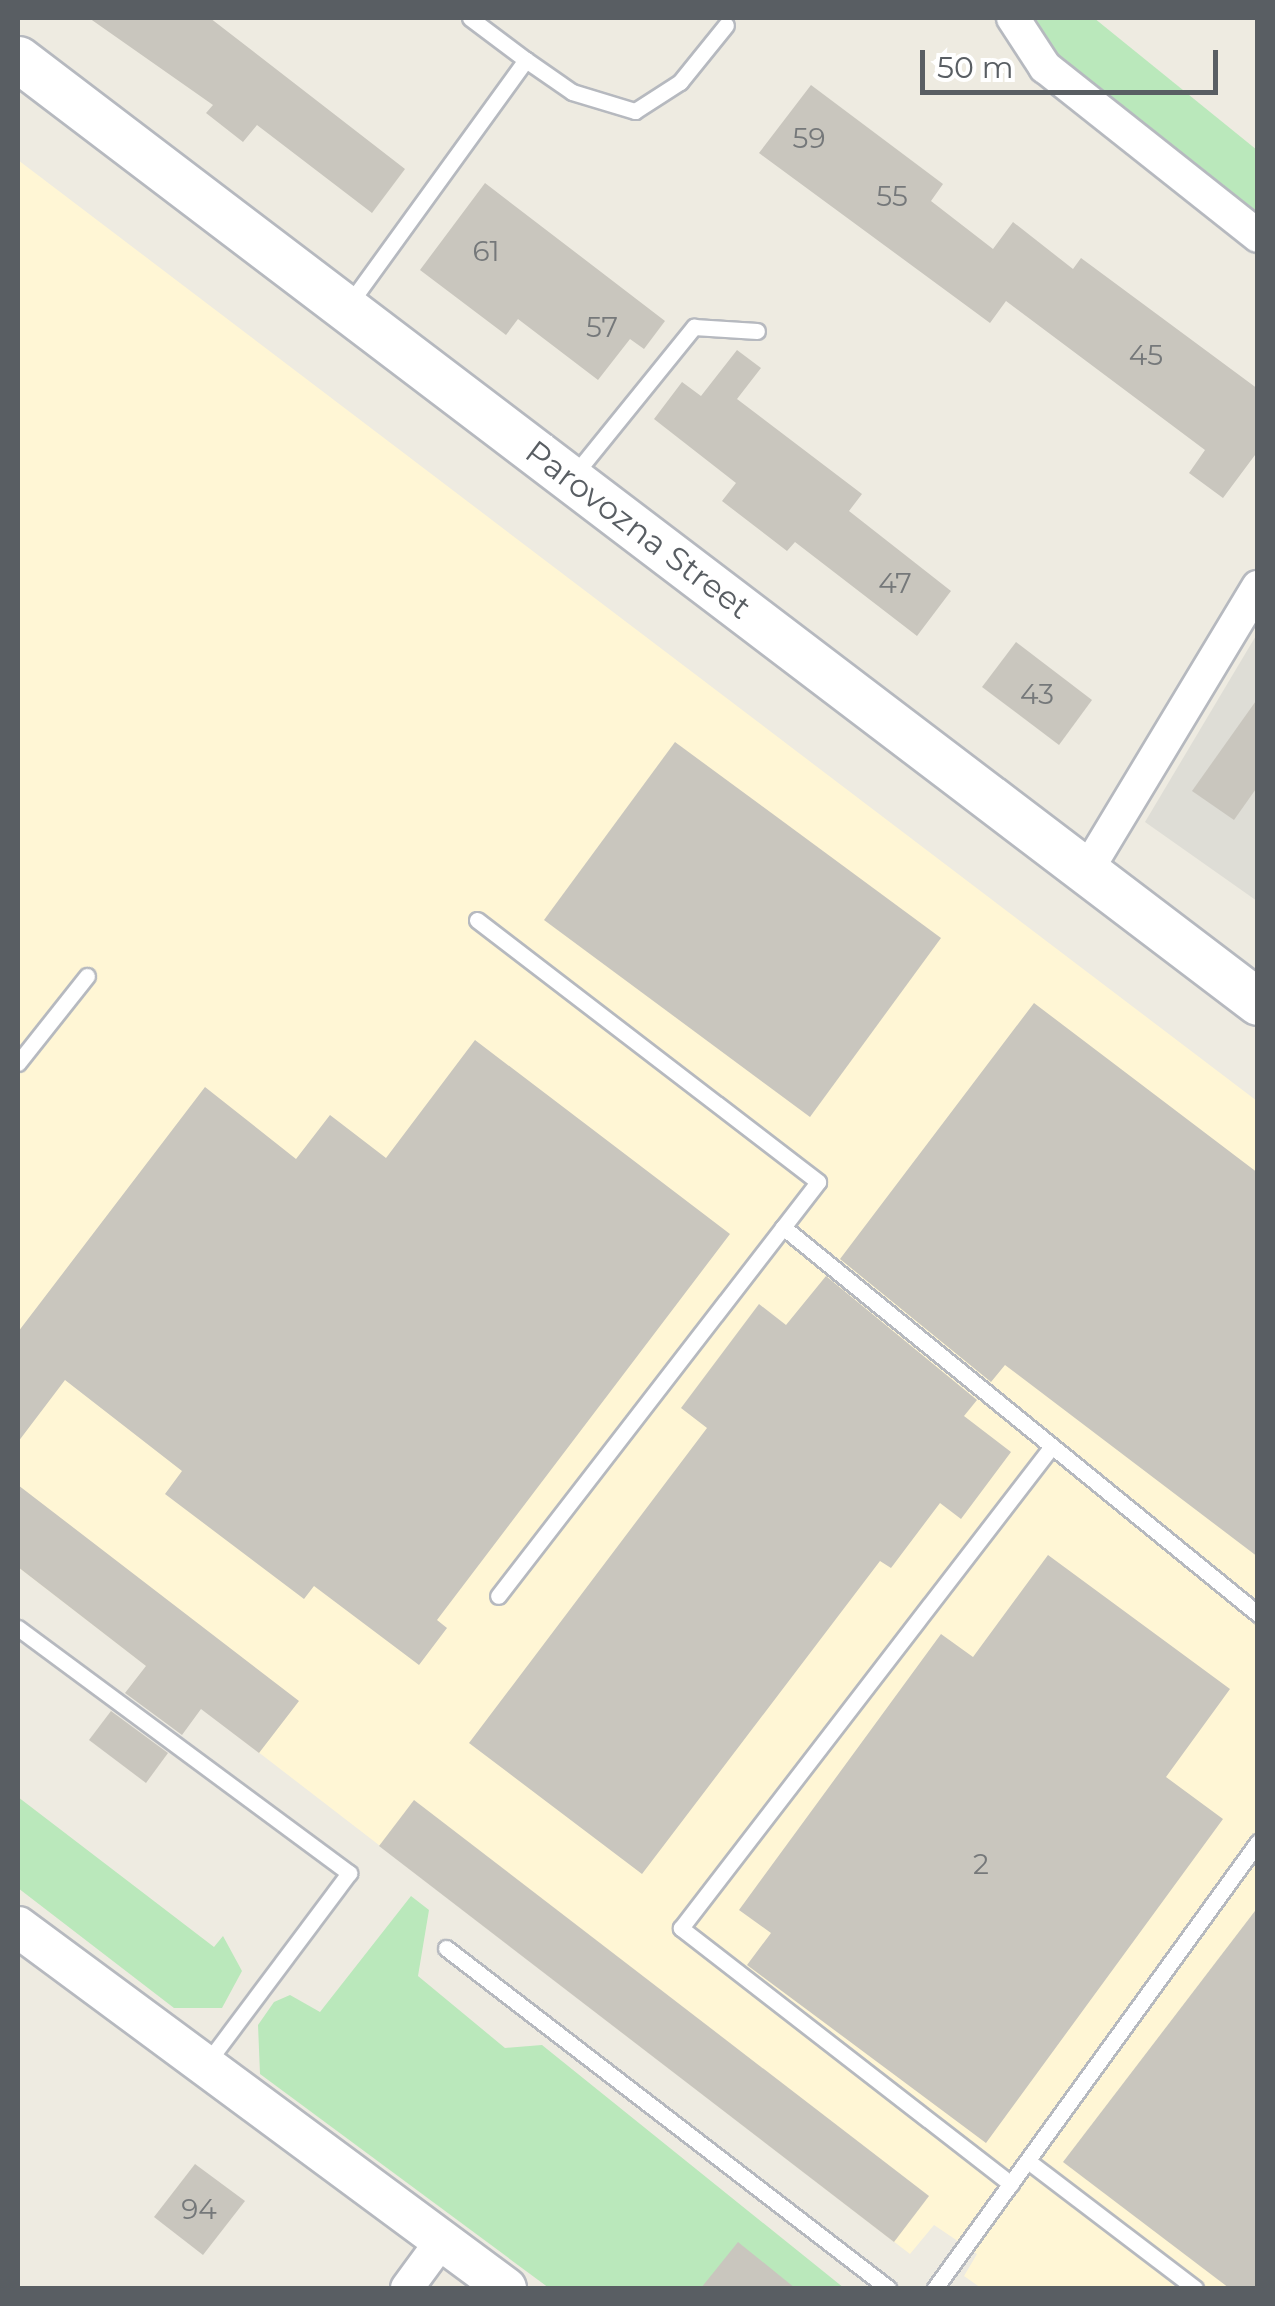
<!DOCTYPE html>
<style>
body{margin:0}
#map{position:relative;width:1275px;height:2306px;overflow:hidden;background:#eeebe1;font-family:Montserrat,sans-serif}
div>[style]{position:absolute}
.commercial>*{inset:0;background:#fff6d5}
.industrial>*{inset:0;background:#deddd6}
.green>*{inset:0;background:#bae8bb}
.building>*{inset:0;background:#c9c6be}
.roads{filter:drop-shadow(2px 0 #b6b9bf) drop-shadow(-2px 0 #b6b9bf) drop-shadow(0 2px #b6b9bf) drop-shadow(0 -2px #b6b9bf)}
.service>*{height:15px;margin:-7.5px;padding:0 7.5px;transform-origin:7.5px;border-radius:7.5px;background:#fff}
.minor>*{height:32px;margin:-16px;padding:0 16px;transform-origin:16px;border-radius:16px;background:#fff}
.tertiary>*{height:40px;margin:-20px;padding:0 20px;transform-origin:20px;border-radius:20px;background:#fff}
.secondary>*{height:45px;margin:-22.5px;padding:0 22.5px;transform-origin:22.5px;border-radius:22.5px;background:#fff}
span{translate:-50% -50%;white-space:nowrap;text-align:center;line-height:1.15;-webkit-text-stroke:10px #fff;paint-order:stroke}
.number-label{font-size:28px;color:#75787a}
.number-label span{-webkit-text-stroke-width:0}
.street-label{font-size:32px;color:#595e63}
.frame{position:absolute;inset:0;border:20px solid #595e63;pointer-events:none}
.scale{position:absolute;left:920px;top:50px;width:298px;height:45px;box-sizing:border-box;border:5px solid #595e63;border-top:0;padding-left:12px;font-size:30px;line-height:35px;white-space:nowrap;color:#595e63;-webkit-text-stroke:8px #fff;paint-order:stroke}
</style>
<div id="map">
<div class="commercial">
<i style="clip-path:polygon(18px 160px,1257px 1101px,1257px 2288px,981px 2288px,964px 2276px,977px 2254px,934px 2225px,910px 2254px,18px 1567px)"></i>
</div>
<div class="industrial">
<i style="clip-path:polygon(1257px 634px,1257px 901px,1145px 822px)"></i>
</div>
<div class="green">
<i style="clip-path:polygon(1034px 18px,1094px 18px,1257px 150px,1257px 216px,1064px 63px)"></i>
<i style="clip-path:polygon(18px 1797px,214px 1947px,223px 1936px,242px 1971px,222px 2008px,174px 2008px,18px 1888px)"></i>
<i style="clip-path:polygon(411px 1896px,429px 1910px,418px 1976px,505px 2048px,542px 2045px,844px 2288px,549px 2288px,260px 2074px,258px 2025px,274px 2002px,290px 1995px,320px 2012px)"></i>
</div>
<div class="building">
<i style="clip-path:polygon(89px 18px,210px 18px,405px 169px,372px 213px,257px 125px,243px 142px,206px 113px,213px 105px)"></i>
<i style="clip-path:polygon(811px 85px,943px 184px,931px 201px,993px 249px,1013px 222px,1073px 269px,1081px 258px,1258px 389px,1258px 451px,1223px 498px,1189px 473px,1205px 450px,1006px 301px,990px 323px,759px 153px)"></i>
<i style="clip-path:polygon(485px 183px,665px 321px,644px 349px,630px 339px,598px 380px,518px 319px,506px 335px,420px 270px)"></i>
<i style="clip-path:polygon(737px 350px,761px 368px,737px 399px,862px 494px,849px 511px,951px 591px,917px 636px,795px 542px,787px 551px,722px 501px,736px 483px,654px 419px,682px 382px,701px 396px)"></i>
<i style="clip-path:polygon(1016px 642px,1092px 700px,1059px 745px,982px 687px)"></i>
<i style="clip-path:polygon(1258px 698px,1258px 786px,1234px 820px,1192px 791px)"></i>
<i style="clip-path:polygon(675px 742px,941px 938px,810px 1117px,544px 920px)"></i>
<i style="clip-path:polygon(1034px 1003px,1258px 1173px,1258px 1557px,1005px 1365px,991px 1382px,840px 1259px)"></i>
<i style="clip-path:polygon(475px 1040px,730px 1234px,437px 1620px,447px 1628px,419px 1665px,314px 1586px,304px 1599px,165px 1494px,182px 1471px,65px 1380px,18px 1442px,18px 1332px,205px 1087px,296px 1159px,330px 1115px,386px 1158px)"></i>
<i style="clip-path:polygon(826px 1276px,977px 1400px,964px 1416px,1011px 1452px,961px 1519px,940px 1503px,891px 1568px,880px 1561px,642px 1874px,469px 1743px,707px 1428px,681px 1408px,759px 1304px,786px 1325px)"></i>
<i style="clip-path:polygon(18px 1485px,299px 1701px,259px 1753px,201px 1709px,182px 1735px,125px 1693px,146px 1666px,18px 1567px)"></i>
<i style="clip-path:polygon(1048px 1555px,1230px 1689px,1166px 1777px,1223px 1819px,986px 2143px,747px 1965px,771px 1933px,739px 1910px,941px 1634px,973px 1657px)"></i>
<i style="clip-path:polygon(111px 1711px,168px 1753px,146px 1783px,89px 1740px)"></i>
<i style="clip-path:polygon(414px 1800px,929px 2196px,894px 2242px,379px 1846px)"></i>
<i style="clip-path:polygon(1258px 1907px,1258px 2288px,1229px 2288px,1063px 2162px)"></i>
<i style="clip-path:polygon(195px 2164px,245px 2201px,203px 2255px,154px 2217px)"></i>
<i style="clip-path:polygon(738px 2242px,795px 2288px,701px 2288px)"></i>
</div>
<div class="roads">
<div class="service">
<i style="left:526px;top:60px;width:56px;rotate:34.8deg"></i>
<i style="left:572px;top:92px;width:66px;rotate:16.8deg"></i>
<i style="left:635px;top:111px;width:54px;rotate:-32.8deg"></i>
<i style="left:680px;top:82px;width:73px;rotate:-51.1deg"></i>
<i style="left:347px;top:307px;width:305px;rotate:-54.1deg"></i>
<i style="left:526px;top:60px;width:70px;rotate:-143.1deg"></i>
<i style="left:574px;top:475px;width:191px;rotate:-51deg"></i>
<i style="left:694px;top:327px;width:63px;rotate:3.6deg"></i>
<i style="left:477px;top:920px;width:430px;rotate:37.5deg"></i>
<i style="left:818px;top:1182px;width:523px;rotate:127.7deg"></i>
<i style="left:18px;top:1063px;width:111px;rotate:-51.6deg"></i>
<i style="left:783px;top:1227px;width:613px;rotate:39.17deg"></i>
<i style="left:18px;top:1628px;width:412px;rotate:36.5deg"></i>
<i style="left:349px;top:1873px;width:237px;rotate:126.8deg"></i>
<i style="left:446px;top:1948px;width:558px;rotate:37.57deg"></i>
<i style="left:1028px;top:2161px;width:210px;rotate:37.3deg"></i>
<i style="left:1011px;top:2184px;width:418px;rotate:-142.2deg"></i>
<i style="left:681px;top:1928px;width:608px;rotate:-52.41deg"></i>
<i style="left:935px;top:2288px;width:551px;rotate:-54.09deg"></i>
</div>
<div class="minor">
<i style="left:1013px;top:18px;width:59px;rotate:56.9deg"></i>
<i style="left:1045px;top:67px;width:272px;rotate:38.4deg"></i>
<i style="left:1086px;top:872px;width:333px;rotate:-58.9deg"></i>
<i style="left:407px;top:2288px;width:61px;rotate:-53.7deg"></i>
</div>
<div class="tertiary">
<i style="left:18px;top:1927px;width:607px;rotate:36.49deg"></i>
</div>
<div class="secondary">
<i style="left:18px;top:59px;width:1558px;rotate:37.25deg"></i>
</div>
</div>
<div class="number-label">
<span style="left:809px;top:138px">59</span>
<span style="left:892px;top:196px">55</span>
<span style="left:486px;top:251px">61</span>
<span style="left:602px;top:327px">57</span>
<span style="left:1146px;top:355px">45</span>
<span style="left:895px;top:583px">47</span>
<span style="left:1037px;top:694px">43</span>
<span style="left:981px;top:1864px">2</span>
<span style="left:199px;top:2209px">94</span>
</div>
<div class="street-label">
<span style="left:638px;top:530px;rotate:37deg">Parovozna Street</span>
</div>
<div class="frame"></div>
<div class="scale">50 m</div>
</div>
